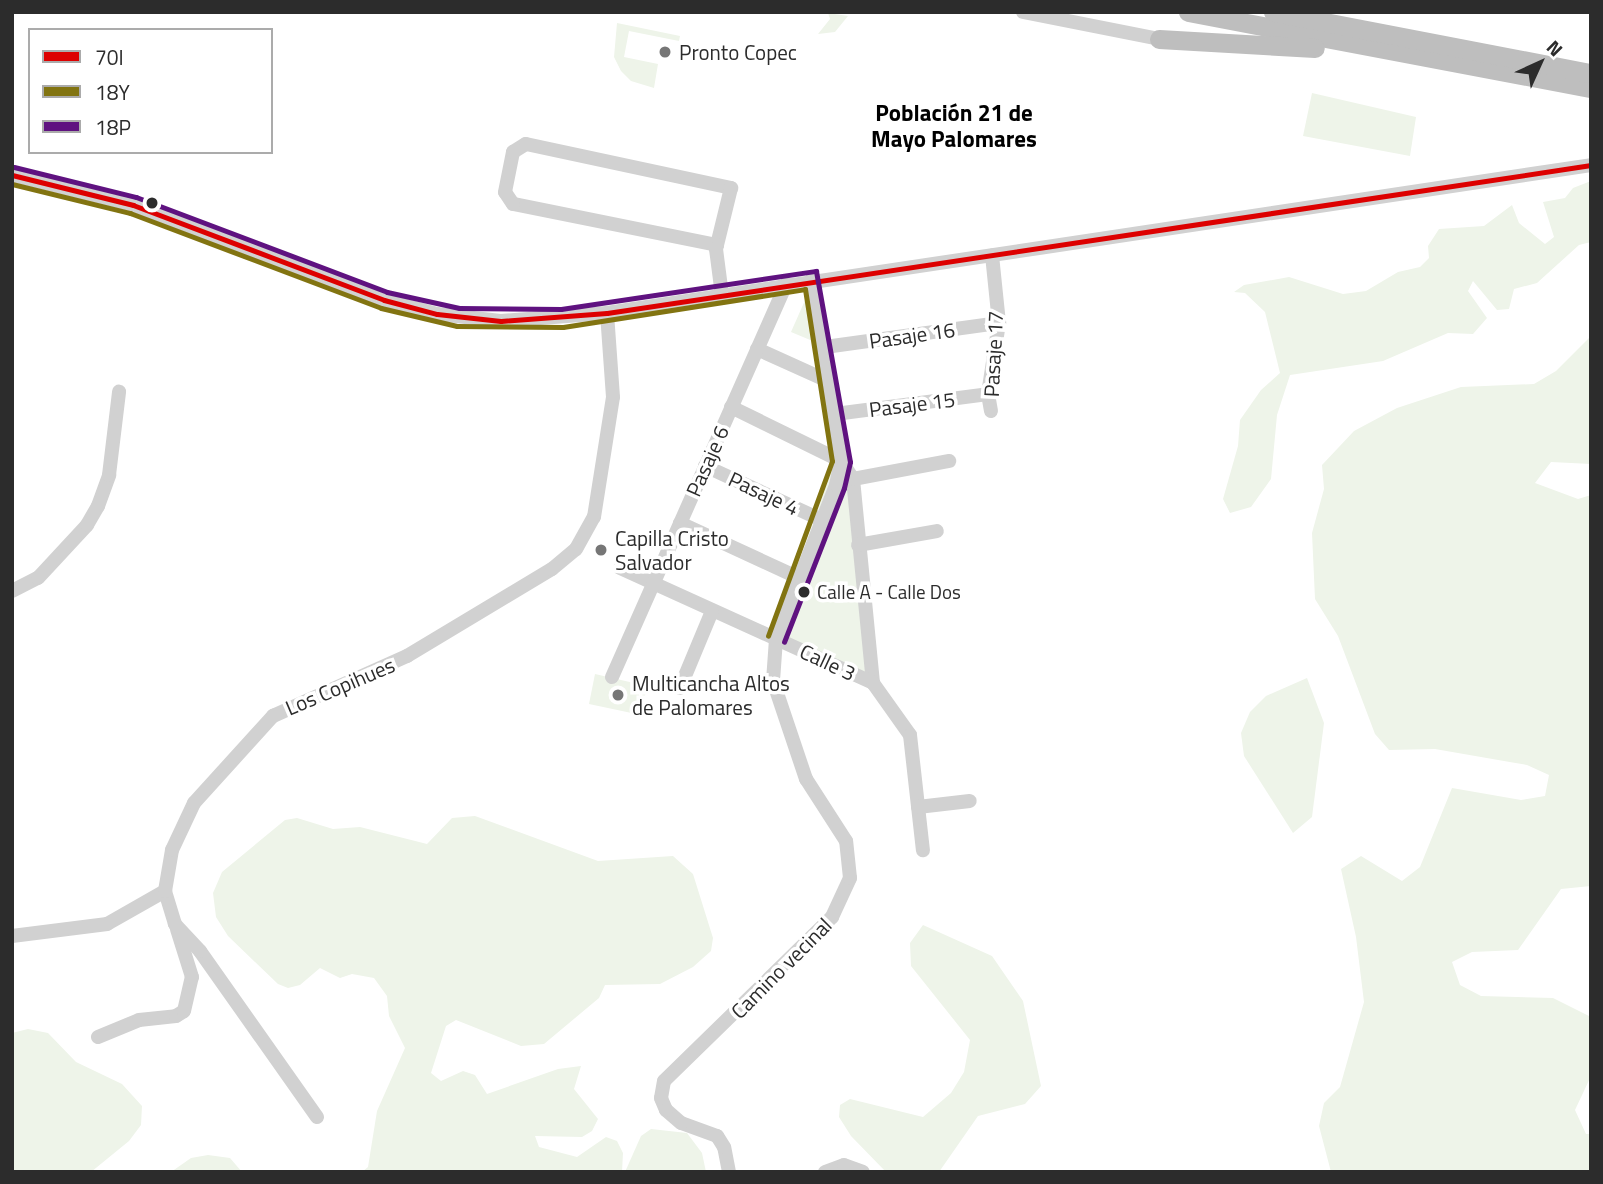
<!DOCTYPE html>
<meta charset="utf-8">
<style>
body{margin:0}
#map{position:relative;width:1603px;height:1184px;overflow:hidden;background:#fff;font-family:"Titillium Web",sans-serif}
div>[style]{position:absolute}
.green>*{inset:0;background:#eef4e9}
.minor>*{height:14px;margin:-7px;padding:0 7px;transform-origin:7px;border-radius:7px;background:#d1d1d1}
.highway>*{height:19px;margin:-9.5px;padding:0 9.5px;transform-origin:9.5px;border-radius:9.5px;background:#bebebe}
.bus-1>*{height:5px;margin:-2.5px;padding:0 2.5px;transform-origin:2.5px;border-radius:2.5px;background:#d00}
.bus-2>*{height:5px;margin:-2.5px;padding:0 2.5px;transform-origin:2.5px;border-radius:2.5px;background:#827411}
.bus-3>*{height:5px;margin:-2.5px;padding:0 2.5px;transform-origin:2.5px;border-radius:2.5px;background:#5f1280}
.dots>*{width:19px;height:19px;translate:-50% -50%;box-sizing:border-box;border:4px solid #fff;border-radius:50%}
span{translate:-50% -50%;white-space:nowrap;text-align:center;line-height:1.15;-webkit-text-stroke:7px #fff;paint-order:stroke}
.bus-label{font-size:19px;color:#2c2c2c}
.left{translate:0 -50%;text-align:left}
.poi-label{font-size:21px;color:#2c2c2c}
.street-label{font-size:21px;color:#2c2c2c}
.neighbourhood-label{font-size:23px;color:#000;font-weight:700}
.frame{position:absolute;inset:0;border:14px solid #2c2c2c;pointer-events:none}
.legend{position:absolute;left:28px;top:28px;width:245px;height:126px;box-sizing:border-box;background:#fff;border:2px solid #ababab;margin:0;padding:9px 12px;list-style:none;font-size:21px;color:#2c2c2c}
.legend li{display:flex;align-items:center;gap:14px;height:35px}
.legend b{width:35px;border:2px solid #ababab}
.north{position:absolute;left:1505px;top:28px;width:70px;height:70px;-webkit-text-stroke:5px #fff;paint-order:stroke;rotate:45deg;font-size:19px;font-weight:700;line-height:28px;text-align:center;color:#2c2c2c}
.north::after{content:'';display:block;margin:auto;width:24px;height:32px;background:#2c2c2c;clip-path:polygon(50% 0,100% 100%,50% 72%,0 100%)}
</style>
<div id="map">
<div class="green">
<i style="clip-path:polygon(828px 13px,848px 16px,835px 32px,818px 34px,830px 19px)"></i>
<i style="clip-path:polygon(617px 23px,680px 36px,679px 41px,629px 31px,624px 57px,658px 64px,654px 88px,631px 81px,621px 71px,614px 57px)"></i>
<i style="clip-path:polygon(1312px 93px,1416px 117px,1410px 156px,1303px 136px)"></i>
<i style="clip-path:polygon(1591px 181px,1591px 242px,1579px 245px,1537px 283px,1514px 289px,1509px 309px,1497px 310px,1473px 281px,1468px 291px,1487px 318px,1473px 334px,1448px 333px,1383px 361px,1290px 375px,1277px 415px,1271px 479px,1251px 507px,1230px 513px,1223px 499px,1238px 446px,1240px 420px,1261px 390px,1280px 373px,1265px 312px,1245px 293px,1234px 292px,1244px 285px,1289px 277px,1343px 294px,1366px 291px,1398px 272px,1420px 267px,1429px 258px,1428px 246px,1439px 229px,1484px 226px,1512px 205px,1519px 223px,1545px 244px,1554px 237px,1543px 202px,1565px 198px,1573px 188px)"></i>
<i style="clip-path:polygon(806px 298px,815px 342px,791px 332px)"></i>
<i style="clip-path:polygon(1591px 336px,1591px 464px,1551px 462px,1535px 483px,1578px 499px,1591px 495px,1591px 886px,1561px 889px,1518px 950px,1472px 952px,1452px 962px,1460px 985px,1481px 996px,1553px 998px,1591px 1017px,1591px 1076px,1575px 1110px,1586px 1134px,1591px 1134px,1591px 1172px,1331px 1172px,1319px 1126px,1324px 1103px,1340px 1087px,1364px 1002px,1356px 937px,1341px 869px,1361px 856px,1402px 881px,1420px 867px,1452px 788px,1521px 800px,1545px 796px,1549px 775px,1527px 765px,1435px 749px,1389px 750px,1375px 734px,1338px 636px,1315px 599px,1312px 533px,1324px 489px,1322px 465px,1354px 431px,1397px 408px,1461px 387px,1534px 384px,1556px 371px)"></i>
<i style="clip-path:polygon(838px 453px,846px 471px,869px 678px,774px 633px)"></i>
<i style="clip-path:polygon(595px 674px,647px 686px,641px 715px,589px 704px)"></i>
<i style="clip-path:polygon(1307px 678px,1324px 723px,1312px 817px,1293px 833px,1244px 756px,1241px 733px,1250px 712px,1266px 696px)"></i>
<i style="clip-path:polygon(475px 816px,598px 861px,673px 856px,693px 874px,713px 938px,711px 951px,693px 967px,660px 984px,605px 985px,599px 998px,544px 1044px,521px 1046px,456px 1020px,446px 1026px,431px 1073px,441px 1081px,463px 1071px,475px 1075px,487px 1094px,558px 1069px,581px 1066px,574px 1089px,598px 1119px,592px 1131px,582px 1137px,535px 1136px,539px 1147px,577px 1157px,606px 1137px,617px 1141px,623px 1153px,622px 1172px,362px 1172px,368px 1167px,377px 1111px,405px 1048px,389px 1016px,387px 996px,374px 978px,352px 974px,340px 978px,320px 968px,300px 985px,288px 988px,278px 984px,228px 936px,216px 917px,213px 893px,222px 872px,285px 820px,297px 818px,333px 829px,360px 827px,427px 844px,452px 818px)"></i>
<i style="clip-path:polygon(923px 925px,992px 956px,1023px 1001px,1041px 1086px,1025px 1104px,978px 1116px,939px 1172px,886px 1172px,851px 1136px,839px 1117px,840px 1105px,850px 1099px,923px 1117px,951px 1093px,964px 1072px,970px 1040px,911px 966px,910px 943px)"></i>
<i style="clip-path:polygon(28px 1029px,48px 1033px,76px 1062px,122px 1084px,142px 1106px,141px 1125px,129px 1141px,91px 1172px,12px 1172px,12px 1033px)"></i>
<i style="clip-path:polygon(651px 1129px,687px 1133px,702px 1153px,706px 1172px,625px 1172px,641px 1136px)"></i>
<i style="clip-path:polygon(208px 1155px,230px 1158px,242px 1172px,171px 1172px,191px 1158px)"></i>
</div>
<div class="minor">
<i style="left:1023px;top:12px;width:139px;rotate:11.2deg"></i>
<i style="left:12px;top:175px;width:125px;rotate:13.9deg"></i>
<i style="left:133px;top:205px;width:268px;rotate:20.7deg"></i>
<i style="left:384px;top:300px;width:55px;rotate:14.8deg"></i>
<i style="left:437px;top:314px;width:64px;rotate:6.2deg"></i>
<i style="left:501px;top:321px;width:106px;rotate:-4.3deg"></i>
<i style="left:607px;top:313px;width:995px;rotate:-8.55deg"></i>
<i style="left:717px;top:245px;width:208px;rotate:-168.6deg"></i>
<i style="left:513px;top:204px;width:14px;rotate:-124deg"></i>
<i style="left:505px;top:192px;width:41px;rotate:-78.7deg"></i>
<i style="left:513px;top:152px;width:15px;rotate:-32deg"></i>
<i style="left:526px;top:144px;width:210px;rotate:12.1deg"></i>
<i style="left:731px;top:188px;width:59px;rotate:103.8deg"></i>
<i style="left:717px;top:245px;width:4px;rotate:104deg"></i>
<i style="left:716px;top:249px;width:46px;rotate:82.6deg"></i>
<i style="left:825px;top:347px;width:176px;rotate:-7.9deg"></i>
<i style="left:757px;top:349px;width:80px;rotate:24.3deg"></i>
<i style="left:731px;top:407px;width:123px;rotate:26.1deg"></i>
<i style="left:991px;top:411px;width:17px;rotate:-100deg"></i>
<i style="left:988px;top:394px;width:72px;rotate:-81.2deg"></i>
<i style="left:999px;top:323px;width:68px;rotate:-95.9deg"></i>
<i style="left:835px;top:414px;width:154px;rotate:-7.4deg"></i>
<i style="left:841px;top:461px;width:22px;rotate:56deg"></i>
<i style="left:853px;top:479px;width:205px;rotate:84.4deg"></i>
<i style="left:705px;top:466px;width:129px;rotate:24.8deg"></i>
<i style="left:853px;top:479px;width:98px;rotate:-10.6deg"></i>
<i style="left:680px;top:523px;width:131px;rotate:24.8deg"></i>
<i style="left:858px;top:545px;width:80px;rotate:-10deg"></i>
<i style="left:620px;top:568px;width:278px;rotate:24.4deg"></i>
<i style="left:873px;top:683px;width:64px;rotate:54.6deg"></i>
<i style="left:910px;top:735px;width:116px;rotate:83.6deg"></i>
<i style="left:12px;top:591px;width:29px;rotate:-27deg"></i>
<i style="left:38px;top:578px;width:72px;rotate:-47.2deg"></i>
<i style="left:87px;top:525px;width:22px;rotate:-60deg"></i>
<i style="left:98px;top:506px;width:33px;rotate:-70deg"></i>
<i style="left:109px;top:475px;width:84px;rotate:-83.1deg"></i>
<i style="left:612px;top:677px;width:430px;rotate:-66.1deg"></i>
<i style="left:680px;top:688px;width:83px;rotate:-67.4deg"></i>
<i style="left:918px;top:807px;width:52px;rotate:-6.6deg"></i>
<i style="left:12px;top:936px;width:96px;rotate:-7.2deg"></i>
<i style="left:107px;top:924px;width:67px;rotate:-29.6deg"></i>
<i style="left:98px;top:1037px;width:44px;rotate:-22.5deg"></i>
<i style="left:139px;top:1020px;width:37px;rotate:-6deg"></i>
<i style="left:176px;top:1016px;width:9px;rotate:-32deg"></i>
<i style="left:184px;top:1011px;width:35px;rotate:-77deg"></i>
<i style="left:192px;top:977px;width:50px;rotate:-107.4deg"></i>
<i style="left:317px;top:1117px;width:203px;rotate:-125.2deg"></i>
<i style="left:200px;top:951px;width:37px;rotate:-133deg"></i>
<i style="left:175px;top:924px;width:34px;rotate:-107deg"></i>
<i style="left:165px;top:891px;width:42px;rotate:-80.3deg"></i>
<i style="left:172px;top:850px;width:52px;rotate:-64.9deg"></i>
<i style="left:194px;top:803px;width:118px;rotate:-47.8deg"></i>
<i style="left:273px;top:716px;width:147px;rotate:-24.1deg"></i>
<i style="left:407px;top:656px;width:169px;rotate:-31deg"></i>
<i style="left:552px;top:569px;width:31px;rotate:-40deg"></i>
<i style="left:576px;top:549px;width:37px;rotate:-61deg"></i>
<i style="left:594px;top:517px;width:121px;rotate:-81deg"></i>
<i style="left:613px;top:397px;width:84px;rotate:-94.1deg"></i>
<i style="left:729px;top:1172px;width:25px;rotate:-101deg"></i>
<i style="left:724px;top:1147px;width:13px;rotate:-122deg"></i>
<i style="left:717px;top:1136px;width:38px;rotate:-160deg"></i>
<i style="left:681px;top:1123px;width:20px;rotate:-139deg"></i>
<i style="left:666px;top:1110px;width:13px;rotate:-113deg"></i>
<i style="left:661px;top:1098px;width:17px;rotate:-80deg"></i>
<i style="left:664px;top:1081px;width:235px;rotate:-44.3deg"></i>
<i style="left:832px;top:917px;width:43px;rotate:-65.2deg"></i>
<i style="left:850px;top:878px;width:37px;rotate:-96deg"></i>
<i style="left:846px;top:841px;width:74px;rotate:-122.8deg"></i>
<i style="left:806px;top:779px;width:103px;rotate:-108.6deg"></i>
<i style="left:773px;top:681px;width:42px;rotate:-85.9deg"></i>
<i style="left:776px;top:639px;width:165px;rotate:-68.7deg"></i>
<i style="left:836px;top:485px;width:25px;rotate:-78deg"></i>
<i style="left:841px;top:461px;width:184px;rotate:-99.1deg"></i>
<i style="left:825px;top:1172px;width:20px;rotate:-20deg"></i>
<i style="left:844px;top:1165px;width:20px;rotate:20deg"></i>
</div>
<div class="highway">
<i style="left:1188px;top:12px;width:410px;rotate:10.7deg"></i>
<i style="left:1273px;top:12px;width:324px;rotate:10.9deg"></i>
<i style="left:1159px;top:39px;width:156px;rotate:3.3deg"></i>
</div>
<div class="bus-1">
<i style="left:12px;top:175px;width:125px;rotate:13.9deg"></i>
<i style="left:133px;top:205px;width:268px;rotate:20.7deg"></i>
<i style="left:384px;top:300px;width:55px;rotate:14.8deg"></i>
<i style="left:437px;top:314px;width:64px;rotate:6.2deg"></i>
<i style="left:501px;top:321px;width:106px;rotate:-4.3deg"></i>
<i style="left:607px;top:313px;width:995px;rotate:-8.55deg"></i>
</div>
<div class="bus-2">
<i style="left:12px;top:184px;width:122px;rotate:13.8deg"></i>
<i style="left:130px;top:213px;width:268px;rotate:20.7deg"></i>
<i style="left:381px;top:308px;width:78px;rotate:13.3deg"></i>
<i style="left:457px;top:326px;width:106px;rotate:0.5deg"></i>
<i style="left:563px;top:327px;width:245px;rotate:-8.9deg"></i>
<i style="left:805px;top:289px;width:174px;rotate:81.1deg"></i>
<i style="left:832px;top:461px;width:186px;rotate:110.1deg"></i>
</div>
<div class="bus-3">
<i style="left:14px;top:167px;width:126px;rotate:13.8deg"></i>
<i style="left:136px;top:197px;width:268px;rotate:20.7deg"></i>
<i style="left:387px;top:292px;width:74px;rotate:12.5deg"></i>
<i style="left:459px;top:308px;width:102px;rotate:0.6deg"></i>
<i style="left:561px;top:309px;width:258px;rotate:-8.5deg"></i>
<i style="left:816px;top:271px;width:194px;rotate:79.9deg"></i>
<i style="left:850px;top:462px;width:27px;rotate:103deg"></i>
<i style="left:844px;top:488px;width:165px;rotate:111.3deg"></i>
</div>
<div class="dots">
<i style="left:665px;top:52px;background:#767676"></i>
<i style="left:152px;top:203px;background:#2c2c2c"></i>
<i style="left:601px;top:550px;background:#767676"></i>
<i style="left:804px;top:592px;background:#2c2c2c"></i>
<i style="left:618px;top:695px;background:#767676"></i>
</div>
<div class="bus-label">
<span class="left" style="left:817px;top:592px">Calle A - Calle Dos</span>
</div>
<div class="poi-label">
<span class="left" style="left:679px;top:52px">Pronto Copec</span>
<span class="left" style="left:615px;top:550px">Capilla Cristo<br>Salvador</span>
<span class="left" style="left:632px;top:695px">Multicancha Altos<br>de Palomares</span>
</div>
<div class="street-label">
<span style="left:912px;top:335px;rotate:-8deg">Pasaje 16</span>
<span style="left:993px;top:354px;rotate:-87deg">Pasaje 17</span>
<span style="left:912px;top:404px;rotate:-7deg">Pasaje 15</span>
<span style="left:707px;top:461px;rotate:-66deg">Pasaje 6</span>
<span style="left:764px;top:493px;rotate:25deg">Pasaje 4</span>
<span style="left:828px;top:662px;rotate:25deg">Calle 3</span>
<span style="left:340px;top:686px;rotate:-23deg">Los Copihues</span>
<span style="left:781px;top:968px;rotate:-45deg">Camino vecinal</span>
</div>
<div class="neighbourhood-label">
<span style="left:954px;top:126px">Población 21 de<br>Mayo Palomares</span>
</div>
<div class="frame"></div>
<ul class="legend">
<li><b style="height:9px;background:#d00"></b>70I</li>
<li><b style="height:9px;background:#827411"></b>18Y</li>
<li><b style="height:9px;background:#5f1280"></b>18P</li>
</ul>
<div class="north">N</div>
</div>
